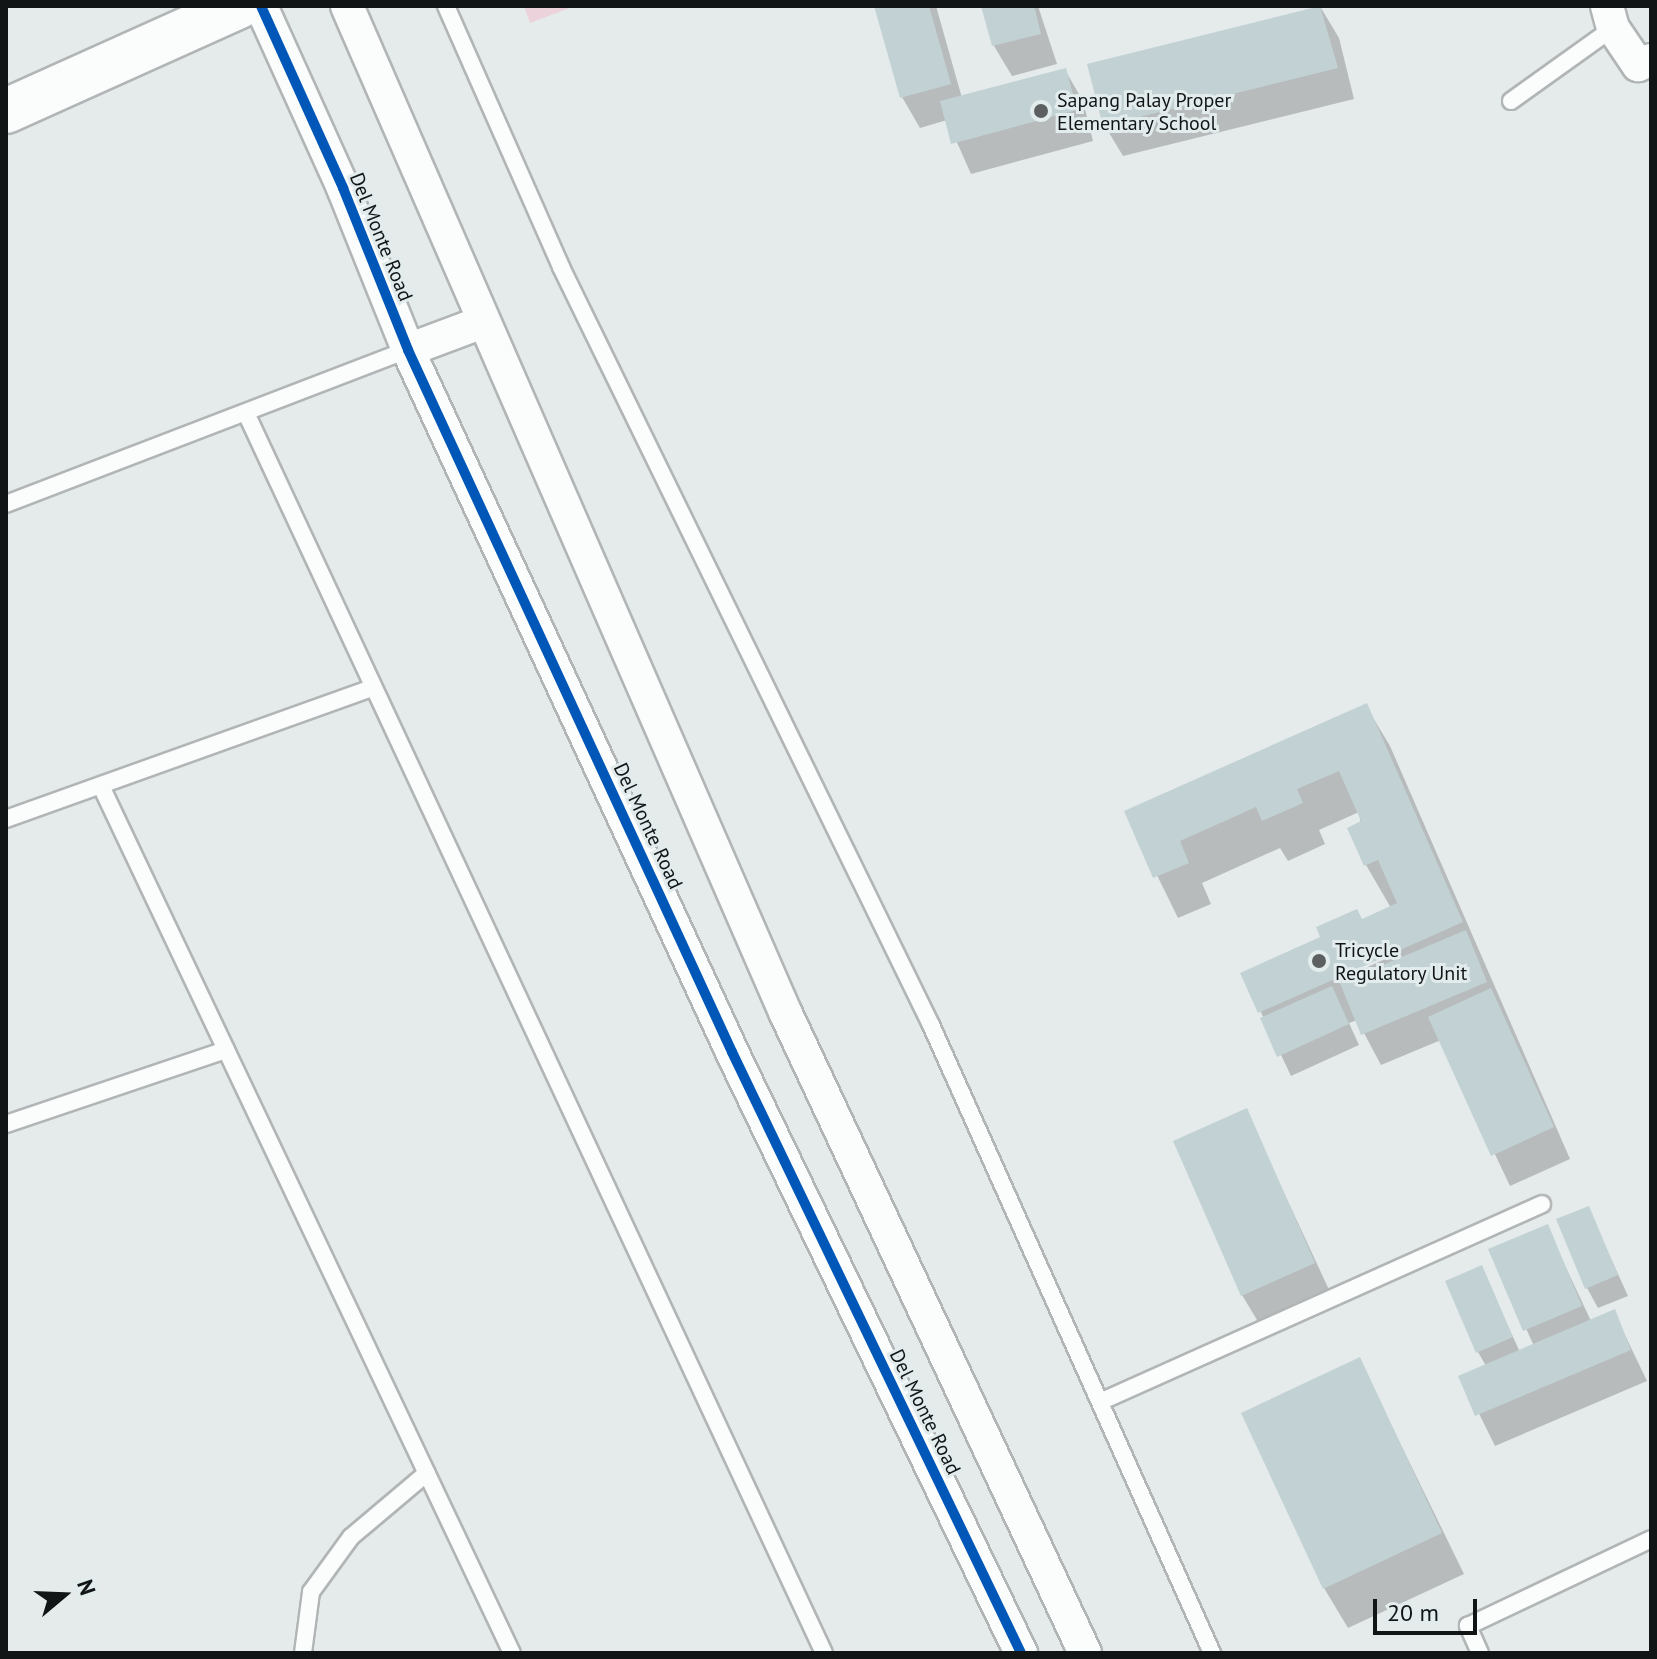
<!DOCTYPE html>
<style>
body{margin:0}
#map{position:relative;width:1657px;height:1659px;overflow:hidden;background:#e5eaeb;font-family:"PT Sans",sans-serif}
div>[style]{position:absolute}
.green>*{inset:0;background:#ecd2db}
.shadow>*{inset:0;background:#0003}
.building>*{inset:0;background:#c2d2d4}
.roads{filter:drop-shadow(2px 0 #b1b5b6) drop-shadow(-2px 0 #b1b5b6) drop-shadow(0 2px #b1b5b6) drop-shadow(0 -2px #b1b5b6)}
.lane>*{height:16px;margin:-8px;padding:0 8px;transform-origin:8px;border-radius:8px;background:#fbfcfc}
.street>*{height:32px;margin:-16px;padding:0 16px;transform-origin:16px;border-radius:16px;background:#fbfcfc}
.secondary>*{height:44px;margin:-22px;padding:0 22px;transform-origin:22px;border-radius:22px;background:#fbfcfc}
.cycleway>*{height:10px;margin:-5px;padding:0 5px;transform-origin:5px;border-radius:5px;background:#0057b8}
.dots>*{width:22px;height:22px;translate:-50% -50%;box-sizing:border-box;border:4px solid #e3eced;border-radius:50%}
span{translate:-50% -50%;white-space:nowrap;text-align:center;line-height:1.15;-webkit-text-stroke:6px #e3eced;paint-order:stroke}
.poi-label{font-size:20px;color:#121516}
.left{translate:0 -50%;text-align:left}
.street-label{font-size:20px;color:#121516}
.frame{position:absolute;inset:0;border:8px solid #121516;pointer-events:none}
.north{position:absolute;left:24px;top:1555px;width:80px;height:80px;-webkit-text-stroke:6px #e3eced;paint-order:stroke;rotate:71deg;font-size:22px;font-weight:700;line-height:32px;text-align:center;color:#121516}
.north::after{content:'';display:block;margin:auto;width:28px;height:36px;background:#121516;clip-path:polygon(50% 0,100% 100%,50% 72%,0 100%)}
.scale{position:absolute;left:1373px;top:1599px;width:104px;height:36px;box-sizing:border-box;border:4px solid #121516;border-top:0;padding-left:10px;font-size:24px;line-height:28px;white-space:nowrap;color:#121516;-webkit-text-stroke:6px #e3eced;paint-order:stroke}
</style>
<div id="map">
<div class="green">
<i style="clip-path:polygon(524px 6px,575px 6px,530px 23px)"></i>
</div>
<div class="shadow">
<i style="clip-path:polygon(876px 6px,936px 6px,962px 98px,1065px 70px,1083px 101px,1093px 141px,971px 174px,947px 120px,920px 128px,902px 97px)"></i>
<i style="clip-path:polygon(983px 6px,1038px 6px,1057px 64px,1012px 76px,994px 46px)"></i>
<i style="clip-path:polygon(1321px 8px,1339px 38px,1354px 99px,1123px 156px,1105px 126px,1090px 66px)"></i>
<i style="clip-path:polygon(evenodd,1366px 706px,1390px 746px,1570px 1159px,1510px 1186px,1441px 1040px,1381px 1065px,1357px 1020px,1349px 1023px,1359px 1045px,1291px 1076px,1243px 974px,1391px 908px,1366px 865px,1359px 812px,1319px 830px,1325px 844px,1288px 861px,1280px 848px,1202px 883px,1211px 904px,1178px 918px,1126px 812px,1366px 706px,1392px 951px,1394px 955px,1341px 979px,1341px 974px,1392px 951px)"></i>
<i style="clip-path:polygon(1246px 1111px,1331px 1294px,1260px 1325px,1242px 1295px)"></i>
<i style="clip-path:polygon(1588px 1208px,1628px 1296px,1598px 1308px,1587px 1288px)"></i>
<i style="clip-path:polygon(1547px 1227px,1591px 1321px,1614px 1312px,1647px 1381px,1495px 1446px,1461px 1377px,1486px 1366px,1478px 1352px,1481px 1268px,1520px 1352px,1534px 1346px,1491px 1251px)"></i>
<i style="clip-path:polygon(1359px 1359px,1464px 1574px,1348px 1628px,1324px 1588px)"></i>
</div>
<div class="building">
<i style="clip-path:polygon(874px 6px,929px 6px,951px 84px,900px 98px)"></i>
<i style="clip-path:polygon(981px 6px,1034px 6px,1041px 34px,992px 46px)"></i>
<i style="clip-path:polygon(1320px 6px,1338px 68px,1103px 126px,1087px 64px)"></i>
<i style="clip-path:polygon(1066px 68px,1077px 110px,951px 144px,940px 101px)"></i>
<i style="clip-path:polygon(1367px 703px,1463px 922px,1258px 1013px,1240px 973px,1320px 937px,1316px 927px,1357px 909px,1362px 919px,1397px 903px,1378px 860px,1364px 866px,1347px 828px,1361px 821px,1339px 771px,1297px 789px,1303px 803px,1262px 821px,1256px 807px,1180px 841px,1189px 863px,1153px 878px,1124px 811px)"></i>
<i style="clip-path:polygon(1466px 930px,1487px 982px,1361px 1035px,1340px 983px)"></i>
<i style="clip-path:polygon(1332px 986px,1349px 1024px,1277px 1057px,1260px 1018px)"></i>
<i style="clip-path:polygon(1491px 988px,1554px 1127px,1491px 1156px,1428px 1017px)"></i>
<i style="clip-path:polygon(1247px 1108px,1315px 1263px,1241px 1296px,1173px 1141px)"></i>
<i style="clip-path:polygon(1589px 1206px,1618px 1275px,1585px 1289px,1556px 1219px)"></i>
<i style="clip-path:polygon(1548px 1224px,1582px 1306px,1523px 1331px,1488px 1249px)"></i>
<i style="clip-path:polygon(1482px 1265px,1513px 1337px,1476px 1353px,1445px 1281px)"></i>
<i style="clip-path:polygon(1615px 1309px,1631px 1350px,1475px 1416px,1458px 1376px)"></i>
<i style="clip-path:polygon(1360px 1357px,1442px 1533px,1323px 1589px,1241px 1413px)"></i>
</div>
<div class="roads">
<div class="lane">
<i style="left:446px;top:6px;width:285px;rotate:66.2deg"></i>
<i style="left:561px;top:267px;width:843px;rotate:63.98deg"></i>
<i style="left:931px;top:1025px;width:688px;rotate:65.89deg"></i>
<i style="left:1511px;top:101px;width:125px;rotate:-35.6deg"></i>
<i style="left:246px;top:413px;width:1368px;rotate:65.01deg"></i>
<i style="left:6px;top:504px;width:430px;rotate:-21deg"></i>
<i style="left:101px;top:786px;width:959px;rotate:64.64deg"></i>
<i style="left:6px;top:819px;width:388px;rotate:-19.7deg"></i>
<i style="left:6px;top:1124px;width:232px;rotate:-18.6deg"></i>
<i style="left:1102px;top:1401px;width:482px;rotate:-24.1deg"></i>
<i style="left:303px;top:1653px;width:62px;rotate:-82.5deg"></i>
<i style="left:311px;top:1592px;width:68px;rotate:-54deg"></i>
<i style="left:351px;top:1537px;width:99px;rotate:-40.1deg"></i>
<i style="left:1480px;top:1653px;width:30px;rotate:-114deg"></i>
<i style="left:1468px;top:1626px;width:203px;rotate:-25.4deg"></i>
</div>
<div class="street">
<i style="left:261px;top:6px;width:200px;rotate:65.7deg"></i>
<i style="left:343px;top:188px;width:175px;rotate:68.1deg"></i>
<i style="left:408px;top:350px;width:773px;rotate:65.22deg"></i>
<i style="left:732px;top:1052px;width:667px;rotate:64.32deg"></i>
<i style="left:347px;top:6px;width:1099px;rotate:66.47deg"></i>
<i style="left:786px;top:1014px;width:705px;rotate:64.92deg"></i>
<i style="left:1607px;top:6px;width:23px;rotate:75deg"></i>
<i style="left:1613px;top:28px;width:45px;rotate:56deg"></i>
<i style="left:1638px;top:65px;width:14px;rotate:-21deg"></i>
<i style="left:408px;top:350px;width:77px;rotate:-20.6deg"></i>
</div>
<div class="secondary">
<i style="left:6px;top:111px;width:256px;rotate:-24.2deg"></i>
</div>
</div>
<div class="cycleway">
<i style="left:261px;top:6px;width:200px;rotate:65.7deg"></i>
<i style="left:343px;top:188px;width:175px;rotate:68.1deg"></i>
<i style="left:408px;top:350px;width:773px;rotate:65.22deg"></i>
<i style="left:732px;top:1052px;width:667px;rotate:64.32deg"></i>
</div>
<div class="dots">
<i style="left:1041px;top:111px;background:#5c6061"></i>
<i style="left:1319px;top:961px;background:#5c6061"></i>
</div>
<div class="poi-label">
<span class="left" style="left:1057px;top:112px">Sapang Palay Proper<br>Elementary School</span>
<span class="left" style="left:1335px;top:962px">Tricycle<br>Regulatory Unit</span>
</div>
<div class="street-label">
<span style="left:381px;top:237px;rotate:68deg">Del Monte Road</span>
<span style="left:648px;top:826px;rotate:65deg">Del Monte Road</span>
<span style="left:925px;top:1412px;rotate:64deg">Del Monte Road</span>
</div>
<div class="frame"></div>
<div class="north">N</div>
<div class="scale">20 m</div>
</div>
